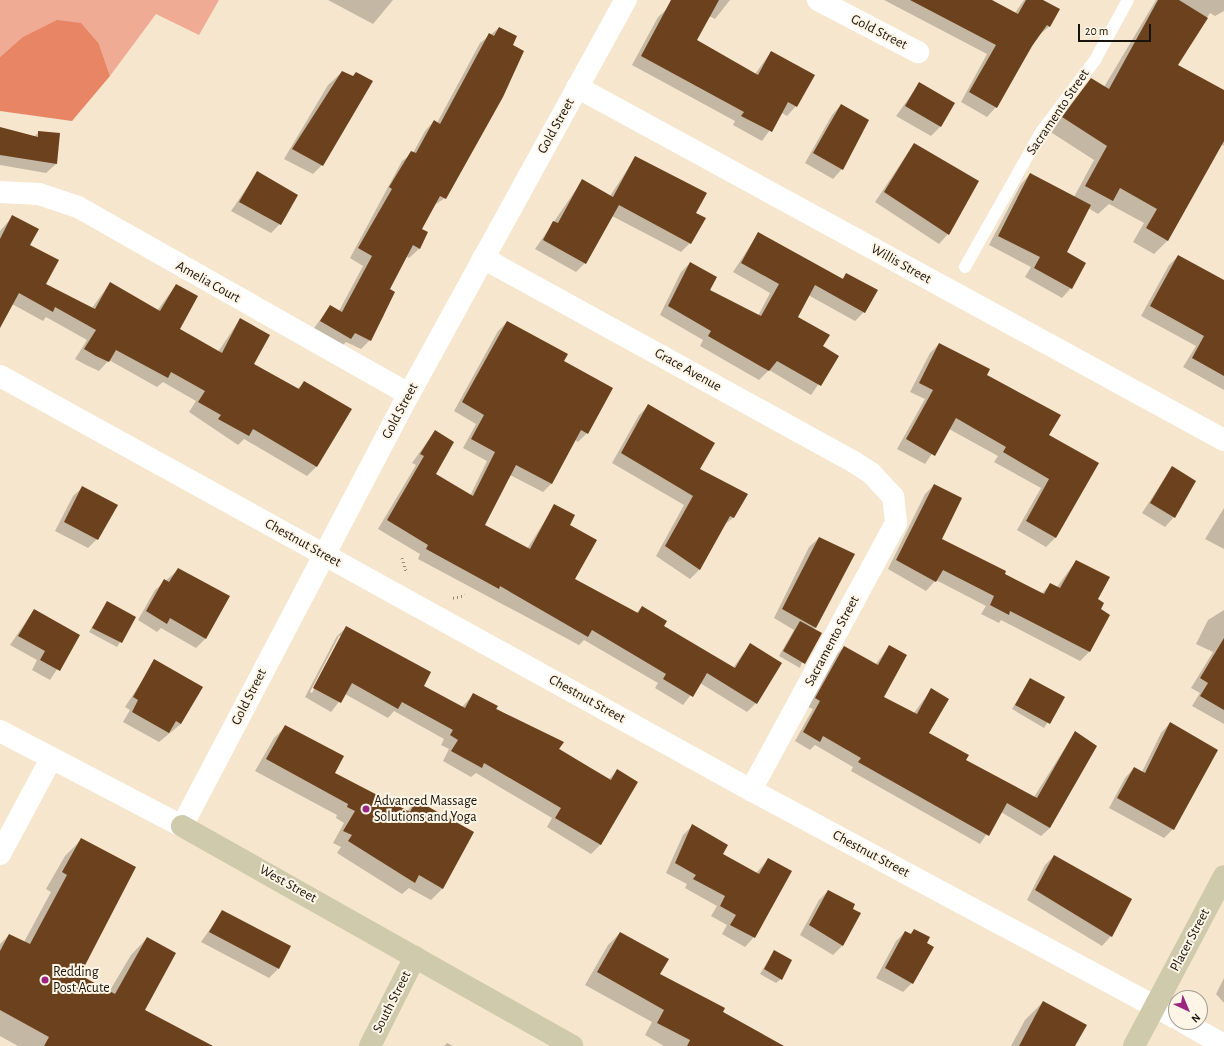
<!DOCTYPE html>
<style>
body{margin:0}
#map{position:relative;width:1224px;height:1046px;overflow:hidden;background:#f6e6cd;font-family:"Alegreya Sans",sans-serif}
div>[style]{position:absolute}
.green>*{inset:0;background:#f0ab94}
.forest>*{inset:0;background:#e78565}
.shadow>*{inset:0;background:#0003}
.building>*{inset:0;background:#6c421e}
.path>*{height:2.5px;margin-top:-1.25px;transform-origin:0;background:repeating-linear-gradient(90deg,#8f8472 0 1px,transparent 0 4px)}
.lane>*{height:12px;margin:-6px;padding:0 6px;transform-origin:6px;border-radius:6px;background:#fff}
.street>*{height:22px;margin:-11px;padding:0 11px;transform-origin:11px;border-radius:11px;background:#fff}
.secondary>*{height:22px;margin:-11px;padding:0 11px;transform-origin:11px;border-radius:11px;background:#cfcaac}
.dots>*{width:11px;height:11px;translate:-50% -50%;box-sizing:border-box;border:2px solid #fef5e6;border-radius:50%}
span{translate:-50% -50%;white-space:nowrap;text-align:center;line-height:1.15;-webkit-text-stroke:4px #fef5e6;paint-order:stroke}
.street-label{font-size:14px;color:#19140b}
.poi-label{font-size:14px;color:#19140b}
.left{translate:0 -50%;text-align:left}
.north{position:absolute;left:1168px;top:990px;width:40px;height:40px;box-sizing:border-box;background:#fef5e6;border:1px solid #a29b8e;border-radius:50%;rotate:136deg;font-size:11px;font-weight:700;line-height:16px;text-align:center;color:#19140b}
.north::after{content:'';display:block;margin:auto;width:14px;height:18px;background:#9a2682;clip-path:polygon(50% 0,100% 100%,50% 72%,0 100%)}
.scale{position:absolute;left:1078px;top:24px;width:73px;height:18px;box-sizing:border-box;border:2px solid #19140b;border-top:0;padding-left:5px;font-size:12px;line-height:14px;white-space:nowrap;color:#19140b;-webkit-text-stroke:3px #fef5e6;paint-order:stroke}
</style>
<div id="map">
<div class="green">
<i style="clip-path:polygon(0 0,219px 0,199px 35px,156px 14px,110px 76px,99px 44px,24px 37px,0 57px)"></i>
</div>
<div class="forest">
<i style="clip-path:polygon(57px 20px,81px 23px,99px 44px,110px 76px,72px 121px,0 111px,0 57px,23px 37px)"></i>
</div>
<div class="shadow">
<i style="clip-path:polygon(328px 0,393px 0,373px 24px)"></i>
<i style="clip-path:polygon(686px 0,730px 0,715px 19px,709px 16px,696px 41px,755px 74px,771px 52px,796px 106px,787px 116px,782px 113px,762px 141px,733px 125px,735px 121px,632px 65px,658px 17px,668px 8px)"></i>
<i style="clip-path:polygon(884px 0,990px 0,1015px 13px,1024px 0,1041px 0,1050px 26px,1039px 35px,996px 107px,987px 117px,961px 102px,987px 54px)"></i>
<i style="clip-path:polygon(1156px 0,1224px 0,1224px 11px,1215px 16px,1210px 13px,1177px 65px,1224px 91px,1224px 146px,1221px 144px,1168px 240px,1154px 254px,1133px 242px,1144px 223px,1109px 204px,1098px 214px,1088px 208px,1065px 252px,1071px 288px,1062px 298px,1025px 277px,1031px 267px,989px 245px,1021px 184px,1030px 174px,1074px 197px,1094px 160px,1049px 131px,1091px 79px,1104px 87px)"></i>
<i style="clip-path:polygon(499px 28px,445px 198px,433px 206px,421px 230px,427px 233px,419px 249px,409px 258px,406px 256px,389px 290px,381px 314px,384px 315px,370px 340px,361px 349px,346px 342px,341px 347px,312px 331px,330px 306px,339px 311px,363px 266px,350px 258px,402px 161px,413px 153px,425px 131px,434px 121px,437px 123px,480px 43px)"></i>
<i style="clip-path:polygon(342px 72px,322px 165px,313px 174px,284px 159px,328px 85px)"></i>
<i style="clip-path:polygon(919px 84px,940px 127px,931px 136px,896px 116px)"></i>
<i style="clip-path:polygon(841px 105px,842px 169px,833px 179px,805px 163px,832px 115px)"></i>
<i style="clip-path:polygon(0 128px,34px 137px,39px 132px,56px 164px,46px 173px,0 165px)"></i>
<i style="clip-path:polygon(914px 144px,978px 182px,948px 234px,939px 244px,875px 202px)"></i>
<i style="clip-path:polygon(635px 158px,695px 213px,690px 243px,681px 252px,612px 216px,585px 263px,576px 272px,535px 249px,582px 181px,610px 196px)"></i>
<i style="clip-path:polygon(257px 173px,280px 224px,271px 233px,231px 211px)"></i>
<i style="clip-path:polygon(13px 216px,45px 285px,92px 308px,110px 283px,157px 311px,176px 285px,178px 329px,218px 352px,240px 319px,253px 364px,297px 389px,305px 382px,317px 466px,307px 476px,244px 439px,238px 445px,189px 412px,196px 401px,163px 382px,157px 387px,109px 360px,99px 371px,86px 365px,75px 359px,87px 340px,46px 317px,43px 321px,12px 304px,0 313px,0 231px)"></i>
<i style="clip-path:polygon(758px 234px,842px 279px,846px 274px,864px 312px,855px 321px,808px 295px,797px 317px,822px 347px,838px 356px,811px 395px,769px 370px,759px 380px,700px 346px,703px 340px,660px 315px,681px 272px,690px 263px,708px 290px,758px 316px,770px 293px,733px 272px)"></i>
<i style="clip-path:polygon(1178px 256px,1224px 287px,1224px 390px,1183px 367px,1196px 346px,1141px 316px,1169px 265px)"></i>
<i style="clip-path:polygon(507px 322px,563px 362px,587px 433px,578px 442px,575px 440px,552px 483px,543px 492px,510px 475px,484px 525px,527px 549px,555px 505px,569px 525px,573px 579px,636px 613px,642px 607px,662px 627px,733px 668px,750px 644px,756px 703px,747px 712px,700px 683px,683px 705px,655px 688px,658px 683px,584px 640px,579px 645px,418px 559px,420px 554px,378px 529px,416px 465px,412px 463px,435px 431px,434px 474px,470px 496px,487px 461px,463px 448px,476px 424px,454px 411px,498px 331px)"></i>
<i style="clip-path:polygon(939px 344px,986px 375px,1048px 436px,1097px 463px,1055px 538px,1046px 547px,1017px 530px,1041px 488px,994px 462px,998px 456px,949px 429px,925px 464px,897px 449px,925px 399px,910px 392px,930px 353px)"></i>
<i style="clip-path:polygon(648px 406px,734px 517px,723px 526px,700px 569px,690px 579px,656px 556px,684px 505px,612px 463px,639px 415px)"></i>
<i style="clip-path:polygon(1172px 467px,1174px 517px,1165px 527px,1142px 513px)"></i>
<i style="clip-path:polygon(934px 485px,940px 539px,1003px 575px,1041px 594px,1051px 584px,1057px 587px,1076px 561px,1100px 610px,1109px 615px,1089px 652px,1080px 661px,1001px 620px,999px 623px,981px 614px,986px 606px,936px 580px,926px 591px,888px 569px,925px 494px)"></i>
<i style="clip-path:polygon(83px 487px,97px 539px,88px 548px,55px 531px,73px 496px)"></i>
<i style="clip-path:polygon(1224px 508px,1224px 549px,1205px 539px)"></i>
<i style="clip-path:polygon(819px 538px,815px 627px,800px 668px,779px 656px,794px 630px,774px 618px,809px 547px)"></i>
<i style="clip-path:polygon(179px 569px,205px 639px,196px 648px,161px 628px,157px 632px,138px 620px,155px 590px)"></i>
<i style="clip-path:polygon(107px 602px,135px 617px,117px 647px,89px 632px)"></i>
<i style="clip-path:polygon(34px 610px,79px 636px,50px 680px,32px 670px,37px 660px,10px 645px)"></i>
<i style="clip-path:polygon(1224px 610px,1224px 724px,1192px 706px,1200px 693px,1191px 688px,1213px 652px,1196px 644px,1208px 620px)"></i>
<i style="clip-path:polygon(evenodd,347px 627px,423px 686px,462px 707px,474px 694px,608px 780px,617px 771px,601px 844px,591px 854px,547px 827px,552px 818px,476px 773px,471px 777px,443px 761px,449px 749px,441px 745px,444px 739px,394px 711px,388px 718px,345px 694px,331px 712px,305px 697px,337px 636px,347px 627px,339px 636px,342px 636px,312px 693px,310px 692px,339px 636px)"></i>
<i style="clip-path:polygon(844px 647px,875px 665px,889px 647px,883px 697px,914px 713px,931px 690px,927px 733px,965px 761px,1034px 797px,1075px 732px,1050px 828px,1041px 836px,1001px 812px,980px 844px,851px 771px,853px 767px,815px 745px,810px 750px,795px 741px,813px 709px,808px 707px,835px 656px)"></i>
<i style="clip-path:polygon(155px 661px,181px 724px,159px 742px,123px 722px,130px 710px,125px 707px)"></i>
<i style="clip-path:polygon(1030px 679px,1064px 697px,1044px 728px,1012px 709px)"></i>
<i style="clip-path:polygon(1170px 723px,1173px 829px,1164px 838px,1109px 808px,1125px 778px,1134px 768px,1142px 772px,1161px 733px)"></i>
<i style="clip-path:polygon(286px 726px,334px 773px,407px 811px,416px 802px,443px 888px,431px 900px,409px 888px,402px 894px,337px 853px,341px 847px,333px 843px,344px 823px,336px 818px,337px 815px,255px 771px,274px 738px)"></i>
<i style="clip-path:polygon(692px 826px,722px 854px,756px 873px,768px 860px,790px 872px,754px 937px,745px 947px,722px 934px,727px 925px,711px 916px,717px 906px,685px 888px,687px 884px,666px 873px,683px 835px)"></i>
<i style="clip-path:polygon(82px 839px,78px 975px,109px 992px,131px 955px,147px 938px,144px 1010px,211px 1046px,18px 1046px,0 1036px,0 944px,9px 935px,24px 942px,51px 892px,46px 889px,65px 856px)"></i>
<i style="clip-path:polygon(1054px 856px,1111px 936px,1102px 946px,1027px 900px,1045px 865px)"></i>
<i style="clip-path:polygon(828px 891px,842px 946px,833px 955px,800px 935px,819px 900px)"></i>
<i style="clip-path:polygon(222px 912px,278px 969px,269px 978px,201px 942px)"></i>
<i style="clip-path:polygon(914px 930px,912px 983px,903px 992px,876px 978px,896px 941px,905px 932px,910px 934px)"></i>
<i style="clip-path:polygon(620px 933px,659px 975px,782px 1046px,664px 1046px,645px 1035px,652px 1022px,585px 985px,608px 945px)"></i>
<i style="clip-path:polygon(774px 951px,781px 979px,776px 983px,760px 974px)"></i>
<i style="clip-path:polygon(1224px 978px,1224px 1003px,1216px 994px)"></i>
<i style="clip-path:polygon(1043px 1002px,1074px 1046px,1011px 1046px,1025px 1020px)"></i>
<i style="clip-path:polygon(447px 1043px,453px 1046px,444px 1046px)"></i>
</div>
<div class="building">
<i style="clip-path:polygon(671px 0,719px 0,697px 40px,758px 75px,771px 51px,815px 75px,797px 107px,788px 102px,772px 132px,741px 116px,744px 112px,641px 56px)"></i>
<i style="clip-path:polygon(910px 0,992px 0,1018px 14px,1026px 0,1043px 0,1060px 9px,1050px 27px,1047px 25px,1032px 46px,997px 108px,969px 92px,996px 45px)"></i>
<i style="clip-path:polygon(1158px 0,1179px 0,1208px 18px,1178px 65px,1224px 90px,1224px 141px,1168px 241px,1146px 228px,1157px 209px,1120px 188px,1113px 201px,1085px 186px,1107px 146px,1062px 117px,1091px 78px,1109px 89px)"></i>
<i style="clip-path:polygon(499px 27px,517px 36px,513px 45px,524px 51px,503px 97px,446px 199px,440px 196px,422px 229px,428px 232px,420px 249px,413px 245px,390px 289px,395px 292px,371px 341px,355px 333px,351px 339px,320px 321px,330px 305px,342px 312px,372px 256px,358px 248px,392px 189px,389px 187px,411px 151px,416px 153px,434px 120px,440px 124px,489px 33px,494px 36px)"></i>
<i style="clip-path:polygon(342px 71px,353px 76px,356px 72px,373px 81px,323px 166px,292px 149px)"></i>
<i style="clip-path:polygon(919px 82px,955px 103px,941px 127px,905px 106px)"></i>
<i style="clip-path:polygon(841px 104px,869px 120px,843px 170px,813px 153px)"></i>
<i style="clip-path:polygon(0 127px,38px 137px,38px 131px,60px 133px,57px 164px,0 155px)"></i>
<i style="clip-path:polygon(914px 143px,979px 181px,949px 235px,884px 192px)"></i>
<i style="clip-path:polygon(635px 156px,707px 193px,696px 213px,706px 218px,691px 244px,619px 205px,586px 264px,543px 240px,553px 221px,558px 223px,582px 179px,613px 197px)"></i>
<i style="clip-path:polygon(257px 171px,298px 195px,281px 225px,239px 202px)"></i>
<i style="clip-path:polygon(1030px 173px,1091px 205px,1067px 252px,1086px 263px,1072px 289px,1034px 268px,1040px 257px,998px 236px)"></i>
<i style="clip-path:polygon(12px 215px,39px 229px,30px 245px,59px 260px,46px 284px,95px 309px,110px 282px,160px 311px,176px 284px,198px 296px,180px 329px,222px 353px,240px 318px,270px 335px,254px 364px,299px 389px,304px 381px,352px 409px,317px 467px,253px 429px,249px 436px,218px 419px,221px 415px,198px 402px,205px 391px,171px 372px,168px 378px,116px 350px,109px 362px,96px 356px,84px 349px,96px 330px,55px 307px,53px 312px,19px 293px,0 328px,0 239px)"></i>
<i style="clip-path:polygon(758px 232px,843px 279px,846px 273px,878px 290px,865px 313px,815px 285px,798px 317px,830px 335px,823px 346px,839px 356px,821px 386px,777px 361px,769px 371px,708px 336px,711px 331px,668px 306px,690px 262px,717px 277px,710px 290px,761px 316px,779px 284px,741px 263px)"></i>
<i style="clip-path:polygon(1178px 255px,1224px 280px,1224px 376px,1192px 358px,1204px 336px,1150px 306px)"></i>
<i style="clip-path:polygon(507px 321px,568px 354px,564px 361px,613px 388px,588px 434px,581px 430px,552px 484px,516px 465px,485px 525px,530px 549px,554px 504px,575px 515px,570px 525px,597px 540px,575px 579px,638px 613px,642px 606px,667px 621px,664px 626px,735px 668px,750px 643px,782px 663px,757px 704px,707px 673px,693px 697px,663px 679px,666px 674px,592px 630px,588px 637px,500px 586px,499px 589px,426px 549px,428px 545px,387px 520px,424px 456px,420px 454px,435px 430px,454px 442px,436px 474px,473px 496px,495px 452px,471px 439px,484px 415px,462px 402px)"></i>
<i style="clip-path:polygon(939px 343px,990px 369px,987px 375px,1061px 415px,1049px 435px,1099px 463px,1056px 538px,1026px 521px,1049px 479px,1003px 452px,1006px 447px,956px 418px,935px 456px,906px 439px,933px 390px,919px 383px)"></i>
<i style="clip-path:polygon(648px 404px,715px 443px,700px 469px,748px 494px,734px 518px,730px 516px,700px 570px,665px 546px,693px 496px,621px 453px)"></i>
<i style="clip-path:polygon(1172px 466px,1196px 481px,1175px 518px,1150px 503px)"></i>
<i style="clip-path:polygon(934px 484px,962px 498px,942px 539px,1006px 571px,1005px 574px,1044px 594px,1050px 583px,1060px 588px,1076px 560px,1110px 577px,1098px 599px,1104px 603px,1101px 609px,1110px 615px,1090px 652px,1010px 611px,1009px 615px,990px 605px,994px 596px,943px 570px,936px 582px,896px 560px)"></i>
<i style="clip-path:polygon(82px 486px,118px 505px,98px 540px,64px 522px)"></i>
<i style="clip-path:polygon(819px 537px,855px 554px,816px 628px,782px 609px)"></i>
<i style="clip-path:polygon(178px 568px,230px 596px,206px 639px,170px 618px,167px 624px,146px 611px,164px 579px,169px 582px)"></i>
<i style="clip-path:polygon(107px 601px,136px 617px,122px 643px,92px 628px)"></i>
<i style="clip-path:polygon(34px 609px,80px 635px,60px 671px,40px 660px,45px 651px,18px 636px)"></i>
<i style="clip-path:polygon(800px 621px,822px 633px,805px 664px,783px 651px)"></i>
<i style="clip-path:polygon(346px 626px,431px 672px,424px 686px,465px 708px,473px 693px,498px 706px,496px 709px,564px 742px,559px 749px,611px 780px,617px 769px,638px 782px,601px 845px,555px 818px,561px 808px,484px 763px,482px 768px,451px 751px,458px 740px,450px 735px,453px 730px,402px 702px,398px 709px,352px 683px,341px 703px,313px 688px)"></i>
<i style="clip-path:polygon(1224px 638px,1224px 710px,1200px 696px,1208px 683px,1200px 678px)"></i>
<i style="clip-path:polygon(889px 645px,907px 655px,884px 697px,917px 714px,931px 688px,949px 699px,929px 733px,969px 755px,966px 760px,1037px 798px,1075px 731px,1097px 746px,1050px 828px,1007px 803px,989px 836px,858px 762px,861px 758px,823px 736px,820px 742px,803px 732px,820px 701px,815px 698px,844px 646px,878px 665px)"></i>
<i style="clip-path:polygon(154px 659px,203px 687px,181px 724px,176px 721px,169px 733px,132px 712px,138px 700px,133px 697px)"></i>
<i style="clip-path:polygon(1030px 678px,1065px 697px,1050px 724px,1015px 705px)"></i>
<i style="clip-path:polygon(1170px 722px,1218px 750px,1174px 830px,1117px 798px,1134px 767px,1145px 773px)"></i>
<i style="clip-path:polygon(285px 725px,344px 756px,335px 773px,410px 812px,416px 800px,474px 832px,443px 889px,419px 875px,415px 883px,348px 841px,352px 835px,343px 831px,355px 811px,347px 807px,348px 804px,266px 759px)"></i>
<i style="clip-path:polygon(692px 824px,728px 845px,723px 854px,759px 874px,768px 858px,792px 871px,755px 938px,730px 925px,736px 915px,720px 906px,725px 896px,693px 879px,696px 875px,675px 863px)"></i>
<i style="clip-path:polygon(81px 838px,136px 867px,80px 975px,115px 994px,147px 937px,176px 953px,145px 1010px,213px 1046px,44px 1046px,49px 1037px,0 1010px,0 951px,9px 934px,30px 944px,67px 875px,62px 872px)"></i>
<i style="clip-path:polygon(1054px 855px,1132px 899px,1112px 937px,1035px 890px)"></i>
<i style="clip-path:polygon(828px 890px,855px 904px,853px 909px,861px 913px,843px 946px,809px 925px)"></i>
<i style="clip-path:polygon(222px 910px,291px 946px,279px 969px,209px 932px)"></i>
<i style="clip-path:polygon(914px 929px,930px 937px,927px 943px,934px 947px,913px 984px,885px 968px,905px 931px,911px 934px)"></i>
<i style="clip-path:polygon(620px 932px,669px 959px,660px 974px,725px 1008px,723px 1012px,784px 1046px,687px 1046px,690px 1040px,657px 1023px,664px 1010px,597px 972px)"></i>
<i style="clip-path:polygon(774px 950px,792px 960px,782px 980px,764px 969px)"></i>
<i style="clip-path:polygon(1043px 1001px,1087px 1025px,1075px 1046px,1019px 1046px)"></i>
</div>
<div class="path">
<i style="left:402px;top:558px;width:16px;rotate:72deg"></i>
<i style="left:453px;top:598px;width:12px;rotate:-14deg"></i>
</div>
<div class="lane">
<i style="left:965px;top:267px;width:155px;rotate:-60.6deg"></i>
<i style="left:1041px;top:132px;width:90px;rotate:-53.1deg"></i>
<i style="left:1095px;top:60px;width:68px;rotate:-61.2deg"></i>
</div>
<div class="street">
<i style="left:818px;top:0;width:113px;rotate:27.5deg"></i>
<i style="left:577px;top:87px;width:737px;rotate:28.62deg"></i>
<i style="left:0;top:192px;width:39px;rotate:3deg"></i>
<i style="left:39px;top:194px;width:41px;rotate:18.4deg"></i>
<i style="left:78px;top:207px;width:380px;rotate:29.5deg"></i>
<i style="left:483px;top:258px;width:423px;rotate:28.8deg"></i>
<i style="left:854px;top:462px;width:20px;rotate:33deg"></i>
<i style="left:871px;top:473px;width:33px;rotate:47deg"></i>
<i style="left:893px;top:497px;width:26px;rotate:83deg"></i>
<i style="left:896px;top:523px;width:304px;rotate:118.5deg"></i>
<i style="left:0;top:376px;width:858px;rotate:28.87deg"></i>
<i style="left:751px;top:790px;width:482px;rotate:28.2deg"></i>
<i style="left:0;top:731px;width:205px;rotate:27.6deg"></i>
<i style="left:182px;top:826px;width:488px;rotate:-62.3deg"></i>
<i style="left:409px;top:394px;width:450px;rotate:-61.2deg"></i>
<i style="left:0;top:854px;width:108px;rotate:-61.8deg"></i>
<i style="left:1183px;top:1022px;width:47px;rotate:29.3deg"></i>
</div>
<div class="secondary">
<i style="left:182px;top:826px;width:448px;rotate:29.4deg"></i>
<i style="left:370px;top:1046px;width:100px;rotate:-63.2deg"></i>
<i style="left:1134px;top:1046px;width:192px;rotate:-62.1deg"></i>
</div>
<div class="dots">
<i style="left:366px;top:809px;background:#9a2682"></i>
<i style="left:45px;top:980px;background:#9a2682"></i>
</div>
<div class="street-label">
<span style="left:879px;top:32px;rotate:27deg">Gold Street</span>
<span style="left:1058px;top:112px;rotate:-56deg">Sacramento Street</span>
<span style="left:556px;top:126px;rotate:-61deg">Gold Street</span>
<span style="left:901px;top:264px;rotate:29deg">Willis Street</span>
<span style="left:208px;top:282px;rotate:29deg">Amelia Court</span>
<span style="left:688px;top:370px;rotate:29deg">Grace Avenue</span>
<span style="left:400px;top:411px;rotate:-62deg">Gold Street</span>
<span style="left:303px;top:543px;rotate:29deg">Chestnut Street</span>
<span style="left:832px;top:641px;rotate:-62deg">Sacramento Street</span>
<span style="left:249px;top:697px;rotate:-63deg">Gold Street</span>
<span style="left:587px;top:699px;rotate:29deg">Chestnut Street</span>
<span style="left:871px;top:854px;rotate:28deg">Chestnut Street</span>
<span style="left:288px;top:884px;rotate:29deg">West Street</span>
<span style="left:1190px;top:940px;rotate:-62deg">Placer Street</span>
<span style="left:392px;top:1002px;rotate:-63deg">South Street</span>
</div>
<div class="poi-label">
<span class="left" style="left:374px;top:809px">Advanced Massage<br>Solutions and Yoga</span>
<span class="left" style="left:53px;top:980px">Redding<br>Post Acute</span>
</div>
<div class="north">N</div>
<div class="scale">20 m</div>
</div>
